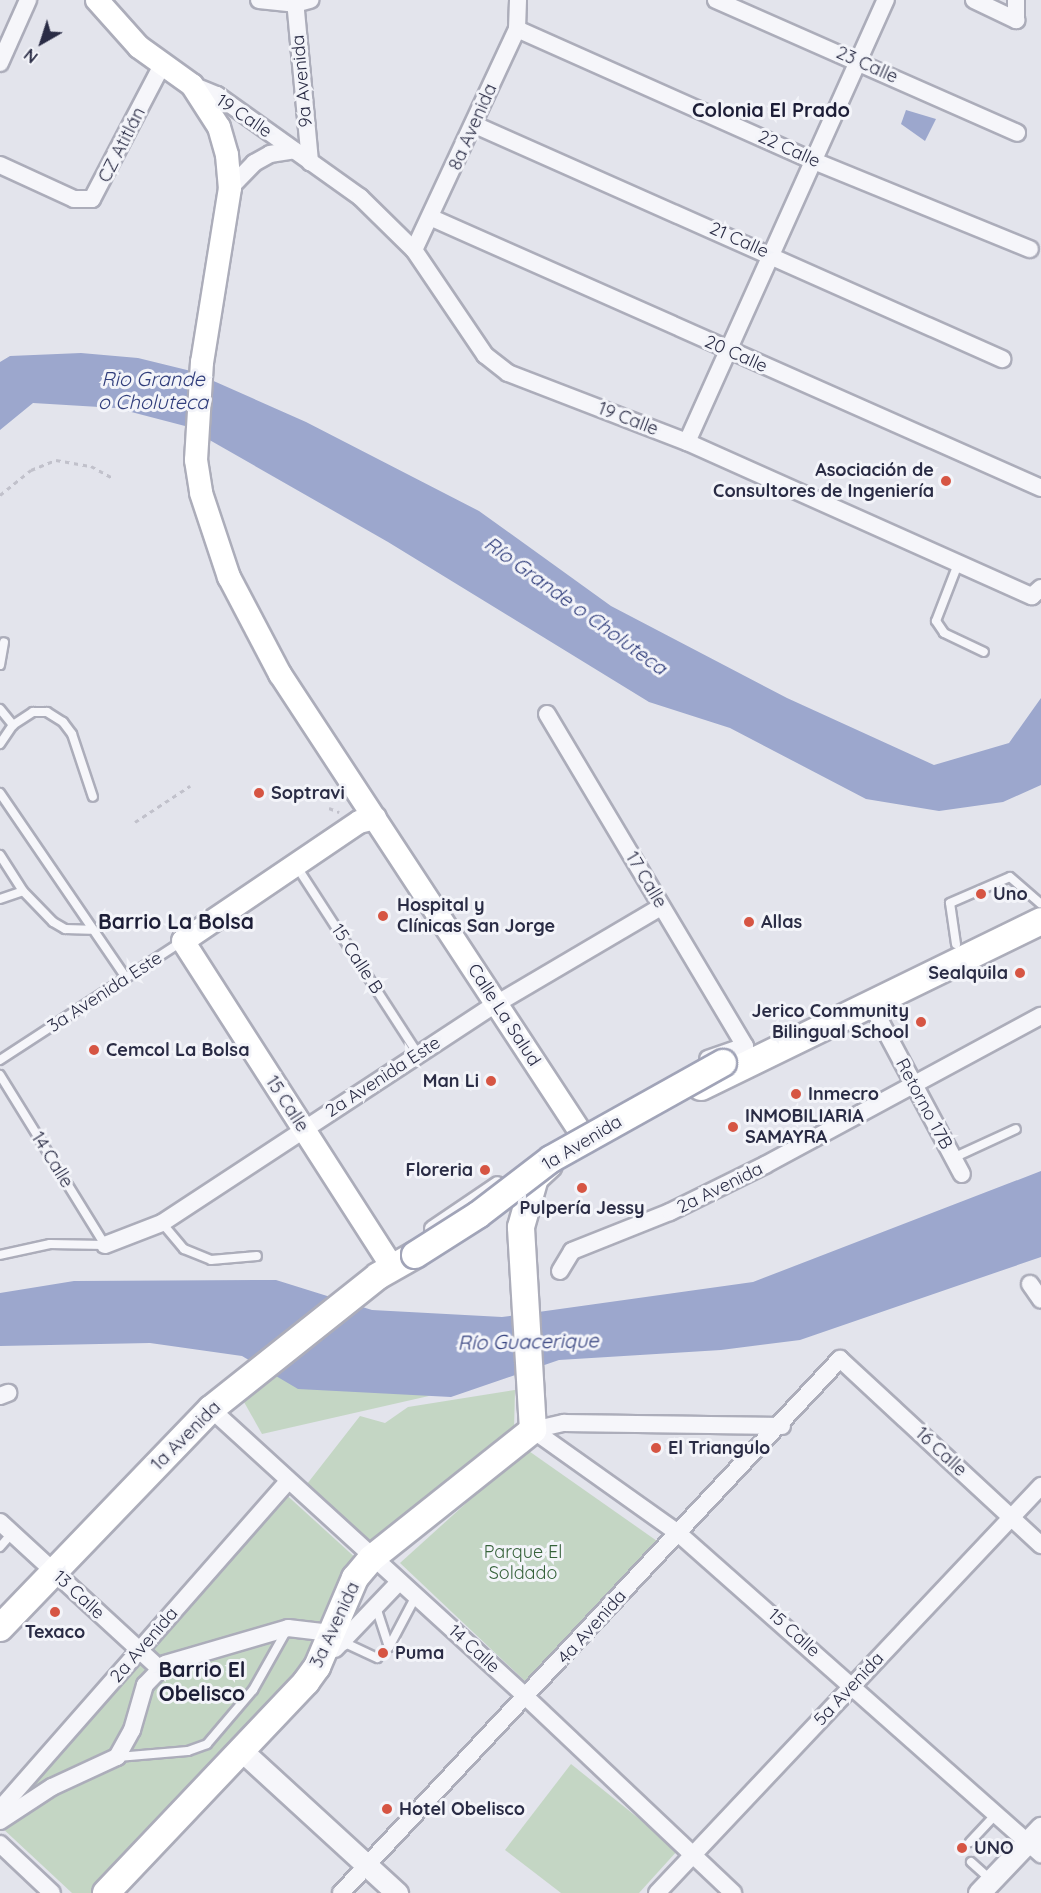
<!DOCTYPE html>
<meta charset="utf-8">
<style>
body{margin:0}
#map{position:relative;width:1041px;height:1893px;overflow:hidden;background:#e3e4ec;font-family:Quicksand,sans-serif}
div>[style]{position:absolute}
.green>*{inset:0;background:#c4d6c4}
.water>*{inset:0;background:#9ca7cd}
.path>*{height:3px;margin-top:-1.5px;transform-origin:0;background:repeating-linear-gradient(90deg,#c1c1cb 0 4.5px,transparent 0 9px)}
.roads{filter:drop-shadow(2px 0 #acadba) drop-shadow(-2px 0 #acadba) drop-shadow(0 2px #acadba) drop-shadow(0 -2px #acadba)}
.service>*{height:8px;margin:-4px;padding:0 4px;transform-origin:4px;border-radius:4px;background:#f6f6fa}
.minor>*{height:16px;margin:-8px;padding:0 8px;transform-origin:8px;border-radius:8px;background:#f6f6fa}
.tertiary>*{height:21px;margin:-10.5px;padding:0 10.5px;transform-origin:10.5px;border-radius:10.5px;background:#f6f6fa}
.secondary>*{height:22px;margin:-11px;padding:0 11px;transform-origin:11px;border-radius:11px;background:#fff}
.primary>*{height:26px;margin:-13px;padding:0 13px;transform-origin:13px;border-radius:13px;background:#fff}
.bridges{filter:drop-shadow(2px 0 #a1a4b8) drop-shadow(-2px 0 #a1a4b8) drop-shadow(0 2px #a1a4b8) drop-shadow(0 -2px #a1a4b8)}
.primary-bridge>*{height:26px;margin:-13px;padding:0 13px;transform-origin:13px;border-radius:13px;background:#fff}
.dots>*{width:16px;height:16px;translate:-50% -50%;box-sizing:border-box;border:3px solid #f3f4f9;border-radius:50%}
span{translate:-50% -50%;white-space:nowrap;text-align:center;line-height:1.15;-webkit-text-stroke:6px #f3f4f9;paint-order:stroke}
.street-label{font-size:18px;color:#2a2c45}
.poi-label{font-size:18px;color:#2a2c45;font-weight:700}
.right{translate:-100% -50%;text-align:right}
.left{translate:0 -50%;text-align:left}
.park-label{font-size:18px;color:#36623a}
.neighbourhood-label{font-size:20px;color:#1c1d36;font-weight:700}
.water-label{font-size:20px;color:#313e7c;font-style:italic}
.quarter-label{font-size:21px;color:#1c1d36;font-weight:700}
.north{position:absolute;left:12px;top:12px;width:60px;height:60px;-webkit-text-stroke:4px #f3f4f9;paint-order:stroke;rotate:219deg;font-size:16px;font-weight:700;line-height:24px;text-align:center;color:#2a2c45}
.north::after{content:'';display:block;margin:auto;width:21px;height:27px;background:#2a2c45;clip-path:polygon(50% 0,100% 100%,50% 72%,0 100%)}
</style>
<div id="map">
<div class="green">
<i style="clip-path:polygon(301px 1358px,478px 1364px,499px 1380px,262px 1434px,244px 1402px)"></i>
<i style="clip-path:polygon(515px 1390px,514px 1430px,373px 1549px,307px 1484px,360px 1416px,385px 1423px,408px 1407px)"></i>
<i style="clip-path:polygon(526px 1449px,657px 1541px,526px 1682px,400px 1563px)"></i>
<i style="clip-path:polygon(281px 1490px,370px 1571px,241px 1750px,93px 1893px,72px 1893px,0 1826px)"></i>
<i style="clip-path:polygon(571px 1764px,678px 1850px,639px 1893px,561px 1893px,505px 1850px)"></i>
</div>
<div class="water">
<i style="clip-path:polygon(906px 110px,936px 119px,925px 141px,901px 124px)"></i>
<i style="clip-path:polygon(81px 353px,138px 358px,191px 371px,306px 422px,479px 511px,611px 606px,787px 698px,934px 765px,1009px 743px,1041px 698px,1041px 785px,1003px 802px,939px 811px,866px 799px,730px 728px,649px 702px,388px 542px,185px 426px,116px 408px,33px 403px,0 430px,0 362px,10px 356px)"></i>
<i style="clip-path:polygon(1041px 1171px,1041px 1257px,800px 1340px,721px 1350px,559px 1360px,451px 1397px,298px 1389px,242px 1356px,150px 1343px,0 1346px,0 1293px,74px 1281px,276px 1280px,372px 1310px,502px 1317px,753px 1282px)"></i>
</div>
<div class="path">
<i style="left:0;top:495px;width:40px;rotate:-39deg"></i>
<i style="left:31px;top:470px;width:27px;rotate:-22deg"></i>
<i style="left:56px;top:460px;width:36px;rotate:10deg"></i>
<i style="left:91px;top:466px;width:23px;rotate:29deg"></i>
<i style="left:329px;top:808px;width:11px;rotate:22deg"></i>
<i style="left:135px;top:822px;width:66px;rotate:-33.2deg"></i>
</div>
<div class="roads">
<div class="service">
<i style="left:958px;top:564px;width:61px;rotate:111.1deg"></i>
<i style="left:936px;top:621px;width:14px;rotate:56deg"></i>
<i style="left:944px;top:633px;width:44px;rotate:25.4deg"></i>
<i style="left:0;top:665px;width:23px;rotate:-80deg"></i>
<i style="left:0;top:709px;width:21px;rotate:51deg"></i>
<i style="left:0;top:744px;width:23px;rotate:-56deg"></i>
<i style="left:13px;top:725px;width:24px;rotate:-33deg"></i>
<i style="left:33px;top:712px;width:14px"></i>
<i style="left:47px;top:712px;width:19px;rotate:32deg"></i>
<i style="left:63px;top:722px;width:15px;rotate:53deg"></i>
<i style="left:72px;top:734px;width:66px;rotate:71.6deg"></i>
<i style="left:0;top:793px;width:224px;rotate:55.7deg"></i>
<i style="left:0;top:855px;width:43px;rotate:57.4deg"></i>
<i style="left:23px;top:891px;width:43px;rotate:45.9deg"></i>
<i style="left:53px;top:922px;width:14px;rotate:30deg"></i>
<i style="left:65px;top:929px;width:25px;rotate:2deg"></i>
<i style="left:297px;top:867px;width:223px;rotate:57.1deg"></i>
<i style="left:0;top:899px;width:24px;rotate:-19deg"></i>
<i style="left:956px;top:944px;width:41px;rotate:-98.3deg"></i>
<i style="left:950px;top:903px;width:65px;rotate:-23.4deg"></i>
<i style="left:1010px;top:877px;width:40px;rotate:41deg"></i>
<i style="left:0;top:1060px;width:216px;rotate:-33.1deg"></i>
<i style="left:0;top:1075px;width:200px;rotate:58.3deg"></i>
<i style="left:105px;top:1245px;width:55px;rotate:-179deg"></i>
<i style="left:50px;top:1244px;width:51px;rotate:167.6deg"></i>
<i style="left:953px;top:1158px;width:69px;rotate:-24.7deg"></i>
<i style="left:162px;top:1223px;width:34px;rotate:50deg"></i>
<i style="left:184px;top:1249px;width:29px;rotate:22deg"></i>
<i style="left:211px;top:1260px;width:46px;rotate:-5deg"></i>
<i style="left:0;top:1547px;width:18px;rotate:-49deg"></i>
<i style="left:376px;top:1607px;width:42px;rotate:72deg"></i>
<i style="left:343px;top:1642px;width:38px;rotate:25deg"></i>
<i style="left:389px;top:1647px;width:58px;rotate:-62.1deg"></i>
<i style="left:118px;top:1757px;width:70px;rotate:-4.9deg"></i>
<i style="left:188px;top:1751px;width:20px;rotate:-20deg"></i>
<i style="left:207px;top:1744px;width:71px;rotate:-49.6deg"></i>
<i style="left:253px;top:1690px;width:71px;rotate:-60.6deg"></i>
<i style="left:970px;top:1842px;width:38px;rotate:-47deg"></i>
<i style="left:971px;top:1862px;width:27px;rotate:42deg"></i>
</div>
<div class="minor">
<i style="left:259px;top:0;width:36px;rotate:6deg"></i>
<i style="left:295px;top:4px;width:16px;rotate:-15deg"></i>
<i style="left:295px;top:0;width:163px;rotate:84.7deg"></i>
<i style="left:716px;top:0;width:329px;rotate:23.8deg"></i>
<i style="left:974px;top:0;width:47px;rotate:25.5deg"></i>
<i style="left:1016px;top:20px;width:20px;rotate:-90deg"></i>
<i style="left:517px;top:29px;width:325px;rotate:24deg"></i>
<i style="left:814px;top:161px;width:233px;rotate:22.2deg"></i>
<i style="left:0;top:63px;width:69px;rotate:-66deg"></i>
<i style="left:192px;top:85px;width:27px;rotate:22deg"></i>
<i style="left:217px;top:95px;width:176px;rotate:35.5deg"></i>
<i style="left:360px;top:197px;width:76px;rotate:44.5deg"></i>
<i style="left:414px;top:250px;width:127px;rotate:55.9deg"></i>
<i style="left:485px;top:355px;width:29px;rotate:38deg"></i>
<i style="left:508px;top:373px;width:192px;rotate:21.1deg"></i>
<i style="left:687px;top:442px;width:378px;rotate:24.1deg"></i>
<i style="left:1032px;top:596px;width:12px;rotate:-42deg"></i>
<i style="left:475px;top:125px;width:577px;rotate:23.94deg"></i>
<i style="left:0;top:165px;width:81px;rotate:24.7deg"></i>
<i style="left:74px;top:199px;width:18px"></i>
<i style="left:92px;top:199px;width:151px;rotate:-62.4deg"></i>
<i style="left:230px;top:188px;width:35px;rotate:-46deg"></i>
<i style="left:254px;top:163px;width:18px;rotate:-29deg"></i>
<i style="left:270px;top:154px;width:24px;rotate:-9deg"></i>
<i style="left:432px;top:218px;width:666px;rotate:23.91deg"></i>
<i style="left:414px;top:250px;width:244px;rotate:-65deg"></i>
<i style="left:517px;top:29px;width:29px;rotate:-88deg"></i>
<i style="left:687px;top:442px;width:485px;rotate:-65.8deg"></i>
<i style="left:547px;top:714px;width:387px;rotate:59.2deg"></i>
<i style="left:745px;top:1046px;width:39px;rotate:161deg"></i>
<i style="left:870px;top:1002px;width:195px;rotate:61.9deg"></i>
<i style="left:433px;top:1229px;width:78px;rotate:-34.1deg"></i>
<i style="left:105px;top:1245px;width:61px;rotate:-21.1deg"></i>
<i style="left:162px;top:1223px;width:399px;rotate:-33.3deg"></i>
<i style="left:496px;top:1004px;width:191px;rotate:-30.5deg"></i>
<i style="left:560px;top:1271px;width:23px;rotate:-59deg"></i>
<i style="left:572px;top:1251px;width:105px;rotate:-21.7deg"></i>
<i style="left:670px;top:1212px;width:106px;rotate:-26.3deg"></i>
<i style="left:765px;top:1165px;width:314px;rotate:-28.4deg"></i>
<i style="left:1030px;top:1284px;width:19px;rotate:55deg"></i>
<i style="left:0;top:1396px;width:9px;rotate:-21deg"></i>
<i style="left:211px;top:1409px;width:427px;rotate:42.4deg"></i>
<i style="left:526px;top:1697px;width:285px;rotate:43.4deg"></i>
<i style="left:533px;top:1430px;width:178px;rotate:35.4deg"></i>
<i style="left:678px;top:1533px;width:485px;rotate:41.5deg"></i>
<i style="left:533px;top:1430px;width:32px;rotate:-13deg"></i>
<i style="left:564px;top:1423px;width:218px;rotate:0.8deg"></i>
<i style="left:0;top:1522px;width:216px;rotate:42.6deg"></i>
<i style="left:335px;top:1649px;width:93px;rotate:-46.3deg"></i>
<i style="left:0;top:1809px;width:436px;rotate:-48.7deg"></i>
<i style="left:0;top:1821px;width:62px;rotate:-33.2deg"></i>
<i style="left:52px;top:1787px;width:72px;rotate:-24.8deg"></i>
<i style="left:117px;top:1757px;width:31px;rotate:-61deg"></i>
<i style="left:132px;top:1730px;width:47px;rotate:-73.9deg"></i>
<i style="left:145px;top:1685px;width:29px;rotate:-46deg"></i>
<i style="left:165px;top:1664px;width:128px;rotate:-16.3deg"></i>
<i style="left:288px;top:1628px;width:43px;rotate:6.6deg"></i>
<i style="left:331px;top:1633px;width:15px;rotate:37deg"></i>
<i style="left:0;top:1844px;width:71px;rotate:43.3deg"></i>
<i style="left:341px;top:1893px;width:731px;rotate:-46.94deg"></i>
<i style="left:840px;top:1359px;width:274px;rotate:42.8deg"></i>
<i style="left:657px;top:1893px;width:560px;rotate:-46.67deg"></i>
</div>
<div class="tertiary">
<i style="left:241px;top:1750px;width:212px;rotate:42.5deg"></i>
<i style="left:979px;top:1893px;width:90px;rotate:-46.4deg"></i>
</div>
<div class="secondary">
<i style="left:97px;top:0;width:63px;rotate:48.2deg"></i>
<i style="left:139px;top:47px;width:65px;rotate:35.6deg"></i>
<i style="left:192px;top:85px;width:50px;rotate:57.3deg"></i>
<i style="left:219px;top:127px;width:29px;rotate:74deg"></i>
<i style="left:227px;top:155px;width:33px;rotate:85deg"></i>
<i style="left:230px;top:188px;width:176px;rotate:99.1deg"></i>
<i style="left:202px;top:362px;width:98px;rotate:93.5deg"></i>
<i style="left:196px;top:460px;width:33px;rotate:81deg"></i>
<i style="left:201px;top:493px;width:89px;rotate:71.6deg"></i>
<i style="left:229px;top:577px;width:110px;rotate:62.3deg"></i>
<i style="left:280px;top:674px;width:545px;rotate:56.75deg"></i>
<i style="left:375px;top:818px;width:16px;rotate:166deg"></i>
<i style="left:359px;top:822px;width:212px;rotate:145.9deg"></i>
<i style="left:183px;top:941px;width:386px;rotate:57.3deg"></i>
</div>
<div class="primary">
<i style="left:701px;top:1087px;width:378px;rotate:-26deg"></i>
<i style="left:0;top:1628px;width:304px;rotate:-46.1deg"></i>
<i style="left:211px;top:1409px;width:213px;rotate:-38.5deg"></i>
<i style="left:378px;top:1276px;width:43px;rotate:-29.6deg"></i>
<i style="left:106px;top:1893px;width:291px;rotate:-46.5deg"></i>
<i style="left:306px;top:1682px;width:19px;rotate:-54deg"></i>
<i style="left:317px;top:1667px;width:97px;rotate:-66.9deg"></i>
<i style="left:355px;top:1578px;width:26px;rotate:-50deg"></i>
<i style="left:372px;top:1558px;width:206px;rotate:-38.5deg"></i>
<i style="left:533px;top:1430px;width:203px;rotate:-93.4deg"></i>
<i style="left:521px;top:1227px;width:51px;rotate:-74.1deg"></i>
<i style="left:535px;top:1178px;width:19px;rotate:-43deg"></i>
</div>
</div>
<div class="bridges">
<div class="primary-bridge">
<i style="left:415px;top:1255px;width:75px;rotate:-32.4deg"></i>
<i style="left:478px;top:1215px;width:92px;rotate:-37.5deg"></i>
<i style="left:551px;top:1159px;width:197px;rotate:-29.2deg"></i>
</div>
</div>
<div class="dots">
<i style="left:946px;top:481px;background:#d65543"></i>
<i style="left:259px;top:793px;background:#d65543"></i>
<i style="left:981px;top:894px;background:#d65543"></i>
<i style="left:383px;top:916px;background:#d65543"></i>
<i style="left:749px;top:922px;background:#d65543"></i>
<i style="left:1020px;top:973px;background:#d65543"></i>
<i style="left:921px;top:1022px;background:#d65543"></i>
<i style="left:94px;top:1050px;background:#d65543"></i>
<i style="left:491px;top:1081px;background:#d65543"></i>
<i style="left:796px;top:1094px;background:#d65543"></i>
<i style="left:733px;top:1127px;background:#d65543"></i>
<i style="left:485px;top:1170px;background:#d65543"></i>
<i style="left:582px;top:1188px;background:#d65543"></i>
<i style="left:656px;top:1448px;background:#d65543"></i>
<i style="left:55px;top:1612px;background:#d65543"></i>
<i style="left:383px;top:1653px;background:#d65543"></i>
<i style="left:387px;top:1809px;background:#d65543"></i>
<i style="left:962px;top:1848px;background:#d65543"></i>
</div>
<div class="street-label">
<span style="left:867px;top:65px;rotate:24deg">23 Calle</span>
<span style="left:302px;top:81px;rotate:-95deg">9a Avenida</span>
<span style="left:244px;top:116px;rotate:34deg">19 Calle</span>
<span style="left:473px;top:127px;rotate:-66deg">8a Avenida</span>
<span style="left:122px;top:145px;rotate:-63deg">CZ Atitlán</span>
<span style="left:789px;top:149px;rotate:24deg">22 Calle</span>
<span style="left:739px;top:240px;rotate:24deg">21 Calle</span>
<span style="left:736px;top:354px;rotate:24deg">20 Calle</span>
<span style="left:628px;top:419px;rotate:21deg">19 Calle</span>
<span style="left:646px;top:880px;rotate:59deg">17 Calle</span>
<span style="left:357px;top:959px;rotate:57deg">15 Calle B</span>
<span style="left:105px;top:992px;rotate:-33deg">3a Avenida Este</span>
<span style="left:504px;top:1015px;rotate:57deg">Calle La Salud</span>
<span style="left:383px;top:1077px;rotate:-33deg">2a Avenida Este</span>
<span style="left:287px;top:1104px;rotate:57deg">15 Calle</span>
<span style="left:924px;top:1104px;rotate:62deg">Retorno 17B</span>
<span style="left:582px;top:1143px;rotate:-31deg">1a Avenida</span>
<span style="left:52px;top:1160px;rotate:58deg">14 Calle</span>
<span style="left:720px;top:1188px;rotate:-26deg">2a Avenida</span>
<span style="left:186px;top:1436px;rotate:-45deg">1a Avenida</span>
<span style="left:941px;top:1452px;rotate:43deg">16 Calle</span>
<span style="left:79px;top:1595px;rotate:43deg">13 Calle</span>
<span style="left:335px;top:1625px;rotate:-65deg">3a Avenida</span>
<span style="left:592px;top:1627px;rotate:-48deg">4a Avenida</span>
<span style="left:794px;top:1633px;rotate:42deg">15 Calle</span>
<span style="left:144px;top:1645px;rotate:-49deg">2a Avenida</span>
<span style="left:474px;top:1649px;rotate:42deg">14 Calle</span>
<span style="left:849px;top:1689px;rotate:-47deg">5a Avenida</span>
</div>
<div class="poi-label">
<span class="right" style="left:934px;top:481px">Asociación de<br>Consultores de Ingeniería</span>
<span class="left" style="left:271px;top:793px">Soptravi</span>
<span class="left" style="left:993px;top:894px">Uno</span>
<span class="left" style="left:397px;top:916px">Hospital y<br>Clínicas San Jorge</span>
<span class="left" style="left:761px;top:922px">Allas</span>
<span class="right" style="left:1008px;top:973px">Sealquila</span>
<span class="right" style="left:909px;top:1022px">Jerico Community<br>Bilingual School</span>
<span class="left" style="left:106px;top:1050px">Cemcol La Bolsa</span>
<span class="right" style="left:479px;top:1081px">Man Li</span>
<span class="left" style="left:808px;top:1094px">Inmecro</span>
<span class="left" style="left:745px;top:1127px">INMOBILIARIA<br>SAMAYRA</span>
<span class="right" style="left:473px;top:1170px">Floreria</span>
<span style="left:582px;top:1208px">Pulpería Jessy</span>
<span class="left" style="left:668px;top:1448px">El Triangulo</span>
<span style="left:55px;top:1632px">Texaco</span>
<span class="left" style="left:395px;top:1653px">Puma</span>
<span class="left" style="left:399px;top:1809px">Hotel Obelisco</span>
<span class="left" style="left:974px;top:1848px">UNO</span>
</div>
<div class="park-label">
<span style="left:523px;top:1563px">Parque El<br>Soldado</span>
</div>
<div class="neighbourhood-label">
<span style="left:771px;top:109px">Colonia El Prado</span>
</div>
<div class="water-label">
<span style="left:153px;top:390px">Rio Grande<br>o Choluteca</span>
<span style="left:576px;top:605px;rotate:36deg">Río Grande o Choluteca</span>
<span style="left:528px;top:1341px;rotate:-1deg">Río Guacerique</span>
</div>
<div class="quarter-label">
<span style="left:176px;top:921px">Barrio La Bolsa</span>
<span style="left:202px;top:1681px">Barrio El<br>Obelisco</span>
</div>
<div class="north">N</div>
</div>
